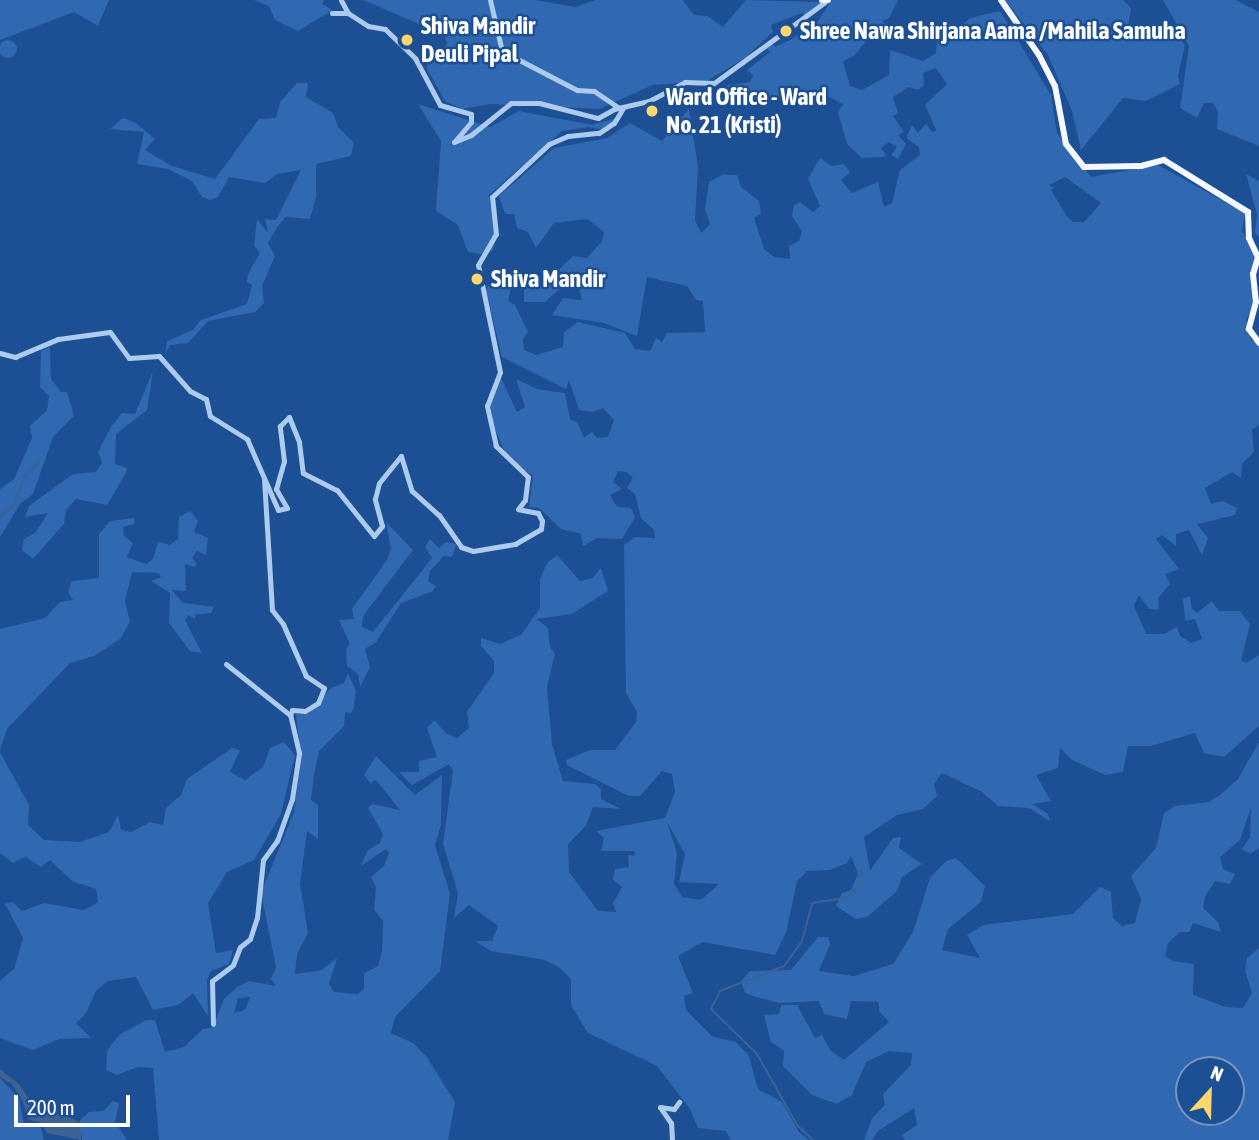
<!DOCTYPE html>
<style>
body{margin:0}
#map{position:relative;width:1259px;height:1140px;overflow:hidden;background:#1c4f93;font-family:"Asap Condensed",sans-serif}
div>[style]{position:absolute}
.green>*{inset:0;background:#3068b1}
.round{border-radius:50%}
.water>*{inset:0;background:#3e6294}
.stream>*{height:2px;margin:-1px;padding:0 1px;transform-origin:1px;border-radius:1px;background:#3e6294}
.minor>*{height:5px;margin:-2.5px;padding:0 2.5px;transform-origin:2.5px;border-radius:2.5px;background:#adcaef}
.major>*{height:6px;margin:-3px;padding:0 3px;transform-origin:3px;border-radius:3px;background:#f5f9ff}
.dots>*{width:19px;height:19px;translate:-50% -50%;box-sizing:border-box;border:4px solid #1c4f93;border-radius:50%}
span{translate:-50% -50%;white-space:nowrap;text-align:center;line-height:1.15;-webkit-text-stroke:5px #1c4f93;paint-order:stroke}
.poi-label{font-size:24px;color:#fff;font-weight:700}
.left{translate:0 -50%;text-align:left}
.north{position:absolute;left:1175px;top:1056px;width:70px;height:70px;box-sizing:border-box;background:#1c4f93;border:2px solid #7795be;border-radius:50%;rotate:22deg;font-size:19px;font-weight:700;line-height:28px;text-align:center;color:#fff}
.north::after{content:'';display:block;margin:auto;width:24px;height:32px;background:#ffd66b;clip-path:polygon(50% 0,100% 100%,50% 72%,0 100%)}
.scale{position:absolute;left:14px;top:1095px;width:116px;height:32px;box-sizing:border-box;border:4px solid #fff;border-top:0;padding-left:9px;font-size:21px;line-height:24px;white-space:nowrap;color:#fff;-webkit-text-stroke:5px #1c4f93;paint-order:stroke}
</style>
<div id="map">
<div class="green">
<i style="clip-path:polygon(0 0,109px 0,98px 26px,74px 12px,0 40px)"></i>
<i style="clip-path:polygon(254px 0,324px 0,322px 4px,333px 10px,298px 31px,275px 20px,269px 6px)"></i>
<i style="clip-path:polygon(363px 0,535px 0,576px 7px,595px 0,683px 0,694px 15px,707px 16px,723px 27px,746px 0,823px 2px,805px 17px,802px 13px,771px 25px,773px 32px,745px 58px,707px 81px,653px 85px,599px 109px,490px 104px,462px 109px,445px 101px,426px 67px,447px 44px,442px 28px,419px 24px)"></i>
<i style="clip-path:polygon(evenodd,832px 0,898px 0,889px 18px,882px 21px,888px 29px,884px 36px,870px 36px,854px 56px,843px 61px,850px 86px,862px 90px,889px 75px,890px 50px,923px 61px,936px 53px,937px 41px,931px 33px,955px 32px,970px 18px,1000px 11px,1051px 95px,1057px 133px,1091px 177px,1158px 165px,1245px 213px,1242px 231px,1257px 256px,1255px 305px,1246px 319px,1251px 340px,1259px 343px,1259px 425px,1252px 430px,1254px 452px,1242px 464px,1241px 478px,1232px 472px,1205px 488px,1211px 504px,1223px 501px,1237px 508px,1235px 515px,1197px 524px,1208px 538px,1202px 555px,1189px 530px,1176px 534px,1176px 546px,1162px 535px,1156px 539px,1179px 569px,1165px 574px,1170px 584px,1158px 598px,1159px 609px,1149px 609px,1139px 595px,1134px 606px,1146px 634px,1164px 634px,1177px 627px,1180px 636px,1191px 643px,1202px 639px,1195px 619px,1185px 621px,1183px 599px,1190px 596px,1192px 609px,1197px 613px,1212px 601px,1219px 611px,1240px 611px,1250px 624px,1241px 661px,1247px 663px,1259px 655px,1259px 726px,1224px 757px,1204px 753px,1195px 733px,1151px 746px,1128px 746px,1123px 772px,1105px 775px,1072px 760px,1060px 748px,1058px 768px,1036px 775px,1051px 801px,1032px 804px,1048px 814px,1050px 821px,1029px 808px,998px 806px,982px 792px,942px 773px,934px 784px,937px 796px,923px 809px,897px 815px,864px 837px,870px 871px,893px 838px,901px 837px,899px 848px,922px 864px,902px 877px,897px 891px,867px 917px,856px 919px,836px 906px,842px 893px,851px 890px,858px 874px,851px 856px,847px 863px,830px 870px,807px 871px,797px 881px,786px 933px,775px 955px,703px 942px,678px 956px,693px 993px,684px 996px,686px 1010px,713px 1037px,736px 1042px,749px 1056px,758px 1089px,782px 1102px,799px 1132px,809px 1140px,731px 1140px,726px 1131px,698px 1128px,690px 1109px,657px 1066px,588px 1033px,571px 1005px,571px 979px,560px 968px,545px 960px,491px 951px,475px 941px,492px 941px,498px 926px,469px 905px,454px 918px,458px 893px,443px 844px,453px 771px,449px 764px,412px 785px,399px 772px,419px 772px,419px 761px,437px 757px,427px 728px,435px 720px,445px 733px,457px 738px,469px 728px,467px 712px,494px 673px,494px 661px,481px 646px,481px 638px,500px 644px,521px 635px,540px 608px,540px 579px,547px 563px,557px 555px,580px 581px,593px 578px,601px 568px,608px 591px,572px 614px,537px 619px,548px 628px,550px 647px,555px 654px,547px 687px,552px 744px,563px 781px,595px 784px,601px 789px,601px 799px,621px 809px,593px 807px,586px 826px,568px 844px,569px 872px,598px 911px,616px 912px,613px 903px,622px 887px,613px 880px,615px 869px,629px 867px,628px 855px,634px 856px,635px 851px,601px 851px,604px 838px,596px 831px,665px 818px,675px 792px,672px 774px,662px 771px,640px 796px,629px 796px,567px 765px,566px 760px,590px 750px,615px 750px,636px 722px,637px 712px,626px 693px,624px 545px,635px 537px,655px 538px,654px 530px,641px 518px,635px 494px,627px 488px,633px 478px,627px 472px,618px 471px,613px 482px,622px 489px,610px 495px,617px 507px,631px 508px,635px 517px,622px 539px,597px 538px,583px 546px,581px 534px,561px 529px,539px 508px,529px 507px,533px 476px,507px 457px,495px 429px,489px 400px,499px 374px,517px 412px,525px 407px,516px 379px,537px 389px,565px 393px,570px 419px,577px 422px,584px 438px,592px 432px,597px 438px,608px 437px,614px 420px,603px 408px,593px 412px,579px 410px,569px 380px,566px 389px,502px 357px,486px 290px,488px 286px,511px 288px,508px 301px,515px 305px,528px 332px,523px 339px,524px 350px,536px 355px,563px 347px,564px 332px,578px 322px,625px 333px,635px 349px,650px 351px,656px 338px,662px 342px,667px 333px,705px 332px,703px 301px,696px 300px,687px 286px,647px 277px,637px 336px,604px 323px,552px 315px,563px 298px,582px 300px,578px 285px,569px 281px,545px 302px,524px 302px,524px 284px,547px 281px,573px 256px,587px 258px,602px 241px,604px 232px,587px 219px,554px 223px,536px 248px,528px 232px,517px 228px,514px 214px,505px 214px,499px 196px,554px 148px,607px 138px,630px 123px,662px 141px,689px 109px,698px 167px,695px 220px,701px 233px,710px 224px,705px 209px,709px 182px,722px 175px,737px 175px,741px 187px,759px 201px,761px 214px,754px 218px,764px 249px,774px 257px,790px 259px,789px 246px,799px 241px,802px 231px,792px 216px,794px 205px,800px 202px,813px 212px,820px 206px,808px 179px,820px 158px,831px 166px,844px 164px,850px 172px,841px 180px,852px 193px,878px 182px,884px 207px,892px 203px,900px 170px,920px 155px,919px 147px,906px 138px,912px 125px,918px 133px,926px 124px,932px 132px,936px 130px,925px 105px,947px 84px,936px 68px,923px 73px,924px 85px,918px 90px,908px 87px,893px 97px,898px 113px,893px 116px,904px 132px,898px 135px,906px 144px,898px 159px,891px 155px,897px 147px,889px 142px,881px 148px,886px 155px,883px 157px,862px 158px,847px 144px,838px 112px,843px 104px,825px 95px,798px 102px,784px 95px,769px 100px,751px 90px,747px 97px,736px 93px,721px 96px,718px 92px,728px 85px,750px 82px,753px 75px,747px 70px,770px 52px,765px 46px,770px 42px,775px 47px,790px 40px,802px 32px,799px 26px,813px 28px,832px 0,1065px 177px,1101px 203px,1084px 222px,1073px 222px,1066px 215px,1051px 190px,1055px 188px,1049px 185px,1065px 177px,832px 0,667px 822px,685px 854px,679px 882px,719px 884px,701px 900px,682px 897px,674px 884px,677px 853px,667px 822px)"></i>
<i style="clip-path:polygon(1005px 0,1123px 0,1131px 8px,1127px 32px,1144px 40px,1169px 35px,1171px 29px,1185px 45px,1178px 76px,1180px 84px,1146px 101px,1123px 98px,1081px 150px,1072px 111px,1048px 55px)"></i>
<i style="clip-path:polygon(1163px 0,1236px 0,1259px 12px,1259px 146px,1217px 129px,1218px 112px,1213px 103px,1204px 103px,1197px 118px,1180px 108px,1189px 46px)"></i>
<i class="round" style="left:-1px;top:40px;width:18px;height:18px"></i>
<i style="clip-path:polygon(297px 83px,308px 83px,306px 97px,333px 113px,338px 127px,354px 143px,351px 156px,316px 164px,316px 197px,310px 219px,286px 217px,278px 226px,268px 243px,275px 256px,262px 286px,264px 303px,255px 312px,208px 321px,188px 343px,170px 345px,165px 355px,167px 341px,193px 330px,201px 320px,247px 304px,252px 285px,247px 282px,248px 274px,260px 253px,254px 245px,257px 219px,268px 233px,265px 219px,276px 220px,301px 170px,277px 174px,265px 183px,229px 177px,218px 197px,210px 200px,202px 197px,192px 181px,168px 169px,137px 164px,144px 132px,110px 129px,123px 118px,136px 123px,155px 139px,145px 150px,172px 166px,215px 179px,259px 119px,276px 118px,280px 102px)"></i>
<i style="clip-path:polygon(418px 104px,490px 127px,519px 111px,592px 125px,617px 118px,608px 131px,589px 127px,562px 131px,489px 195px,497px 233px,493px 250px,486px 255px,468px 252px,458px 225px,436px 211px,441px 141px)"></i>
<i style="clip-path:polygon(1246px 174px,1259px 181px,1259px 237px,1255px 233px,1257px 214px)"></i>
<i style="clip-path:polygon(50px 347px,51px 379px,61px 392px,67px 392px,74px 416px,53px 437px,33px 494px,20px 504px,0 537px,0 489px,14px 479px,32px 438px,30px 426px,47px 410px,49px 396px,40px 387px,41px 351px)"></i>
<i style="clip-path:polygon(153px 371px,147px 410px,116px 434px,115px 464px,127px 468px,126px 473px,107px 505px,76px 499px,66px 510px,64px 524px,33px 559px,22px 550px,24px 539px,35px 533px,48px 513px,25px 517px,29px 506px,73px 474px,96px 472px,102px 463px,98px 452px,111px 427px,122px 413px,135px 414px)"></i>
<i style="clip-path:polygon(190px 511px,198px 521px,194px 532px,208px 538px,206px 555px,197px 551px,192px 558px,197px 564px,194px 567px,185px 564px,186px 591px,172px 590px,183px 603px,214px 607px,211px 613px,195px 615px,195px 619px,188px 615px,185px 620px,202px 653px,190px 651px,169px 623px,170px 593px,151px 581px,161px 577px,159px 573px,132px 572px,125px 601px,130px 622px,120px 639px,94px 656px,70px 663px,7px 729px,0 750px,0 629px,45px 618px,60px 602px,73px 600px,68px 592px,72px 581px,99px 578px,99px 534px,110px 521px,135px 518px,134px 524px,123px 527px,124px 536px,133px 543px,127px 557px,146px 564px,153px 559px,158px 542px,170px 545px,178px 539px,179px 517px)"></i>
<i style="clip-path:polygon(386px 522px,413px 550px,363px 616px,362px 627px,373px 632px,432px 558px,425px 547px,430px 539px,439px 548px,446px 542px,456px 544px,455px 548px,452px 557px,444px 556px,430px 571px,428px 581px,436px 586px,433px 591px,401px 603px,376px 642px,365px 649px,370px 667px,360px 687px,358px 674px,347px 666px,346px 649px,350px 644px,339px 620px,354px 619px,352px 609px,387px 560px,391px 549px)"></i>
<i style="clip-path:polygon(evenodd,348px 673px,356px 691px,354px 707px,351px 713px,345px 712px,344px 726px,319px 751px,314px 774px,311px 800px,318px 805px,318px 839px,307px 831px,300px 884px,308px 933px,297px 954px,295px 974px,322px 970px,337px 958px,329px 984px,334px 992px,358px 994px,364px 989px,364px 973px,378px 966px,382px 951px,383px 921px,374px 909px,376px 887px,371px 877px,384px 866px,389px 853px,386px 849px,361px 866px,368px 850px,380px 843px,383px 834px,368px 808px,372px 804px,400px 810px,376px 780px,370px 783px,364px 775px,376px 756px,415px 795px,442px 775px,441px 824px,435px 845px,450px 894px,440px 971px,395px 1017px,391px 1033px,413px 1043px,426px 1056px,455px 1102px,448px 1140px,159px 1140px,153px 1068px,138px 1067px,117px 1075px,106px 1070px,107px 1051px,119px 1035px,146px 1020px,155px 1020px,165px 1052px,184px 1047px,203px 1029px,213px 1027px,224px 999px,237px 987px,249px 981px,276px 986px,271px 979px,276px 967px,261px 893px,294px 812px,301px 757px,296px 714px,305px 714px,331px 688px,344px 683px,348px 673px,250px 997px,245px 1010px,234px 1013px,238px 998px,250px 997px)"></i>
<i style="clip-path:polygon(284px 742px,295px 755px,281px 814px,254px 860px,227px 872px,208px 903px,216px 953px,233px 950px,229px 964px,211px 971px,207px 979px,208px 1016px,193px 993px,178px 1005px,153px 1010px,136px 977px,108px 981px,96px 991px,86px 1013px,76px 1023px,91px 1038px,59px 1039px,33px 1050px,0 1038px,0 981px,14px 969px,23px 938px,5px 904px,13px 902px,22px 911px,44px 903px,84px 910px,98px 902px,96px 889px,72px 881px,50px 860px,41px 867px,26px 857px,13px 863px,0 853px,0 752px,29px 805px,28px 825px,44px 840px,80px 842px,109px 832px,118px 815px,121px 830px,131px 832px,150px 822px,163px 825px,166px 808px,181px 795px,187px 779px,232px 748px,240px 750px,230px 772px,245px 780px,263px 767px,270px 748px)"></i>
<i style="clip-path:polygon(evenodd,1259px 742px,1259px 848px,1250px 854px,1242px 849px,1250px 837px,1251px 807px,1240px 840px,1220px 857px,1223px 869px,1235px 874px,1230px 884px,1215px 881px,1205px 897px,1203px 908px,1218px 922px,1221px 932px,1193px 923px,1189px 932px,1180px 932px,1168px 943px,1165px 956px,1173px 961px,1194px 964px,1193px 995px,1226px 1007px,1243px 1008px,1252px 993px,1245px 971px,1247px 958px,1259px 948px,1259px 1140px,905px 1140px,902px 1135px,917px 1125px,914px 1108px,878px 1131px,872px 1140px,864px 1140px,872px 1118px,885px 1105px,883px 1094px,911px 1065px,912px 1053px,889px 1051px,866px 1062px,852px 1095px,837px 1104px,812px 1095px,783px 1066px,784px 1051px,771px 1042px,764px 1015px,779px 1014px,781px 1005px,797px 1005px,815px 1038px,822px 1035px,830px 1050px,844px 1060px,889px 1022px,879px 1011px,879px 1002px,851px 1001px,847px 1019px,824px 1014px,819px 1001px,780px 1003px,756px 997px,745px 993px,741px 981px,750px 971px,791px 970px,818px 937px,828px 937px,830px 944px,819px 971px,854px 976px,893px 964px,913px 932px,930px 878px,946px 861px,956px 858px,985px 886px,981px 902px,948px 929px,942px 950px,980px 958px,967px 935px,983px 925px,1073px 914px,1100px 887px,1111px 892px,1113px 918px,1122px 926px,1135px 923px,1141px 899px,1131px 876px,1156px 848px,1164px 813px,1175px 806px,1209px 802px,1220px 795px,1238px 779px,1259px 742px,1231px 1070px,1231px 1112px,1189px 1112px,1189px 1070px,1231px 1070px)"></i>
<i style="clip-path:polygon(0 1078px,19px 1098px,24px 1124px,40px 1125px,44px 1140px,0 1140px)"></i>
<i style="clip-path:polygon(113px 1101px,119px 1103px,115px 1122px,127px 1140px,82px 1140px,80px 1120px,89px 1112px,103px 1111px)"></i>
</div>
<div class="water">
<i style="clip-path:polygon(0 1069px,19px 1084px,37px 1111px,64px 1114px,81px 1123px,81px 1140px,47px 1133px,41px 1123px,28px 1119px,23px 1101px,12px 1084px,0 1077px)"></i>
</div>
<div class="stream">
<i style="left:0;top:517px;width:20px;rotate:-41deg"></i>
<i style="left:15px;top:504px;width:26px;rotate:-72deg"></i>
<i style="left:23px;top:479px;width:25px;rotate:-48deg"></i>
<i style="left:813px;top:1140px;width:22px;rotate:-137deg"></i>
<i style="left:797px;top:1125px;width:81px;rotate:-119.4deg"></i>
<i style="left:757px;top:1054px;width:64px;rotate:-135.6deg"></i>
<i style="left:711px;top:1009px;width:20px;rotate:-63deg"></i>
<i style="left:720px;top:991px;width:69px;rotate:-21.3deg"></i>
<i style="left:784px;top:966px;width:31px;rotate:-54deg"></i>
<i style="left:802px;top:941px;width:39px;rotate:-75deg"></i>
<i style="left:812px;top:903px;width:36px;rotate:-9deg"></i>
<i style="left:848px;top:897px;width:19px;rotate:-47deg"></i>
<i style="left:861px;top:883px;width:16px;rotate:-86deg"></i>
</div>
<div class="minor">
<i style="left:341px;top:0;width:15px;rotate:62deg"></i>
<i style="left:490px;top:0;width:52px;rotate:76.8deg"></i>
<i style="left:502px;top:51px;width:85px;rotate:27.5deg"></i>
<i style="left:577px;top:90px;width:17px;rotate:3deg"></i>
<i style="left:594px;top:91px;width:29px;rotate:34deg"></i>
<i style="left:332px;top:13px;width:16px"></i>
<i style="left:348px;top:13px;width:24px;rotate:33deg"></i>
<i style="left:368px;top:26px;width:17px;rotate:10deg"></i>
<i style="left:385px;top:29px;width:42px;rotate:44deg"></i>
<i style="left:415px;top:58px;width:53px;rotate:62deg"></i>
<i style="left:440px;top:105px;width:32px;rotate:16deg"></i>
<i style="left:471px;top:114px;width:8px;rotate:90deg"></i>
<i style="left:471px;top:122px;width:26px;rotate:130deg"></i>
<i style="left:454px;top:142px;width:18px;rotate:-22deg"></i>
<i style="left:471px;top:135px;width:51px;rotate:-38.7deg"></i>
<i style="left:511px;top:103px;width:28px"></i>
<i style="left:539px;top:103px;width:61px;rotate:14.3deg"></i>
<i style="left:598px;top:118px;width:18px;rotate:-29deg"></i>
<i style="left:614px;top:109px;width:36px;rotate:-13deg"></i>
<i style="left:649px;top:101px;width:41px;rotate:-27.8deg"></i>
<i style="left:685px;top:82px;width:29px;rotate:2deg"></i>
<i style="left:714px;top:83px;width:137px;rotate:-36.1deg"></i>
<i style="left:0;top:353px;width:16px;rotate:15deg"></i>
<i style="left:15px;top:357px;width:47px;rotate:-22.7deg"></i>
<i style="left:58px;top:339px;width:52px;rotate:-7.7deg"></i>
<i style="left:110px;top:332px;width:32px;rotate:54deg"></i>
<i style="left:129px;top:358px;width:30px;rotate:-4deg"></i>
<i style="left:159px;top:356px;width:47px;rotate:48.5deg"></i>
<i style="left:190px;top:391px;width:18px;rotate:27deg"></i>
<i style="left:206px;top:399px;width:17px;rotate:77deg"></i>
<i style="left:210px;top:416px;width:44px;rotate:31.9deg"></i>
<i style="left:247px;top:439px;width:77px;rotate:66.4deg"></i>
<i style="left:278px;top:510px;width:9px;rotate:-13deg"></i>
<i style="left:287px;top:508px;width:22px;rotate:-120deg"></i>
<i style="left:276px;top:489px;width:29px;rotate:-74deg"></i>
<i style="left:284px;top:461px;width:35px;rotate:-97deg"></i>
<i style="left:280px;top:426px;width:13px;rotate:-45deg"></i>
<i style="left:289px;top:417px;width:27px;rotate:68deg"></i>
<i style="left:299px;top:442px;width:31px;rotate:83deg"></i>
<i style="left:303px;top:473px;width:38px;rotate:27deg"></i>
<i style="left:337px;top:490px;width:59px;rotate:51.2deg"></i>
<i style="left:374px;top:536px;width:13px;rotate:-51deg"></i>
<i style="left:382px;top:526px;width:28px;rotate:-105deg"></i>
<i style="left:375px;top:499px;width:16px;rotate:-76deg"></i>
<i style="left:379px;top:483px;width:35px;rotate:-51deg"></i>
<i style="left:401px;top:456px;width:37px;rotate:73deg"></i>
<i style="left:412px;top:491px;width:36px;rotate:42deg"></i>
<i style="left:439px;top:515px;width:39px;rotate:55deg"></i>
<i style="left:461px;top:547px;width:13px;rotate:18deg"></i>
<i style="left:473px;top:551px;width:43px;rotate:-9.5deg"></i>
<i style="left:515px;top:544px;width:30px;rotate:-30deg"></i>
<i style="left:541px;top:529px;width:8px;rotate:-83deg"></i>
<i style="left:542px;top:521px;width:9px;rotate:-117deg"></i>
<i style="left:538px;top:513px;width:20px;rotate:-169deg"></i>
<i style="left:518px;top:509px;width:11px;rotate:-52deg"></i>
<i style="left:525px;top:500px;width:23px;rotate:-83deg"></i>
<i style="left:528px;top:477px;width:45px;rotate:-135.9deg"></i>
<i style="left:496px;top:446px;width:41px;rotate:-102.7deg"></i>
<i style="left:487px;top:406px;width:36px;rotate:-69deg"></i>
<i style="left:500px;top:372px;width:109px;rotate:-101.6deg"></i>
<i style="left:478px;top:265px;width:36px;rotate:-60deg"></i>
<i style="left:496px;top:234px;width:37px;rotate:-96deg"></i>
<i style="left:492px;top:197px;width:78px;rotate:-42.9deg"></i>
<i style="left:549px;top:144px;width:21px;rotate:-23deg"></i>
<i style="left:568px;top:136px;width:31px;rotate:-6deg"></i>
<i style="left:599px;top:133px;width:18px;rotate:-34deg"></i>
<i style="left:614px;top:123px;width:17px;rotate:-59deg"></i>
<i style="left:226px;top:664px;width:82px;rotate:38.6deg"></i>
<i style="left:213px;top:1024px;width:43px;rotate:-91.3deg"></i>
<i style="left:212px;top:981px;width:26px;rotate:-37deg"></i>
<i style="left:233px;top:965px;width:19px;rotate:-69deg"></i>
<i style="left:240px;top:947px;width:13px;rotate:-39deg"></i>
<i style="left:250px;top:939px;width:22px;rotate:-72deg"></i>
<i style="left:257px;top:918px;width:58px;rotate:-84.1deg"></i>
<i style="left:263px;top:860px;width:24px;rotate:-54deg"></i>
<i style="left:277px;top:841px;width:45px;rotate:-70.3deg"></i>
<i style="left:292px;top:799px;width:47px;rotate:-81.3deg"></i>
<i style="left:299px;top:753px;width:39px;rotate:-103deg"></i>
<i style="left:290px;top:715px;width:5px;rotate:-68deg"></i>
<i style="left:292px;top:710px;width:13px;rotate:4deg"></i>
<i style="left:305px;top:711px;width:15px;rotate:-32deg"></i>
<i style="left:318px;top:703px;width:16px;rotate:-68deg"></i>
<i style="left:324px;top:688px;width:22px;rotate:-146deg"></i>
<i style="left:306px;top:676px;width:57px;rotate:-113.9deg"></i>
<i style="left:283px;top:624px;width:18px;rotate:-128deg"></i>
<i style="left:272px;top:610px;width:131px;rotate:-93.5deg"></i>
<i style="left:672px;top:1140px;width:17px;rotate:-93deg"></i>
<i style="left:671px;top:1123px;width:19px;rotate:-125deg"></i>
<i style="left:660px;top:1107px;width:14px;rotate:8deg"></i>
<i style="left:674px;top:1109px;width:9px;rotate:-54deg"></i>
</div>
<div class="major">
<i style="left:822px;top:0;width:6px"></i>
<i style="left:1001px;top:0;width:67px;rotate:55.4deg"></i>
<i style="left:1039px;top:55px;width:35px;rotate:63deg"></i>
<i style="left:1055px;top:86px;width:59px;rotate:79.3deg"></i>
<i style="left:1066px;top:144px;width:29px;rotate:52deg"></i>
<i style="left:1084px;top:167px;width:57px;rotate:-1deg"></i>
<i style="left:1141px;top:166px;width:24px;rotate:-15deg"></i>
<i style="left:1164px;top:160px;width:99px;rotate:31.8deg"></i>
<i style="left:1248px;top:212px;width:26px;rotate:88deg"></i>
<i style="left:1249px;top:238px;width:21px;rotate:65deg"></i>
<i style="left:1258px;top:257px;width:18px;rotate:106deg"></i>
<i style="left:1253px;top:274px;width:28px;rotate:84deg"></i>
<i style="left:1256px;top:302px;width:28px;rotate:105deg"></i>
<i style="left:1249px;top:329px;width:17px;rotate:54deg"></i>
</div>
<div class="dots">
<i style="left:786px;top:31px;background:#ffd66b"></i>
<i style="left:407px;top:40px;background:#ffd66b"></i>
<i style="left:652px;top:111px;background:#ffd66b"></i>
<i style="left:477px;top:279px;background:#ffd66b"></i>
</div>
<div class="poi-label">
<span class="left" style="left:421px;top:40px">Shiva Mandir<br>Deuli Pipal</span>
<span class="left" style="left:800px;top:31px">Shree Nawa Shirjana Aama /Mahila Samuha</span>
<span class="left" style="left:666px;top:111px">Ward Office - Ward<br>No. 21 (Kristi)</span>
<span class="left" style="left:491px;top:279px">Shiva Mandir</span>
</div>
<div class="north">N</div>
<div class="scale">200 m</div>
</div>
